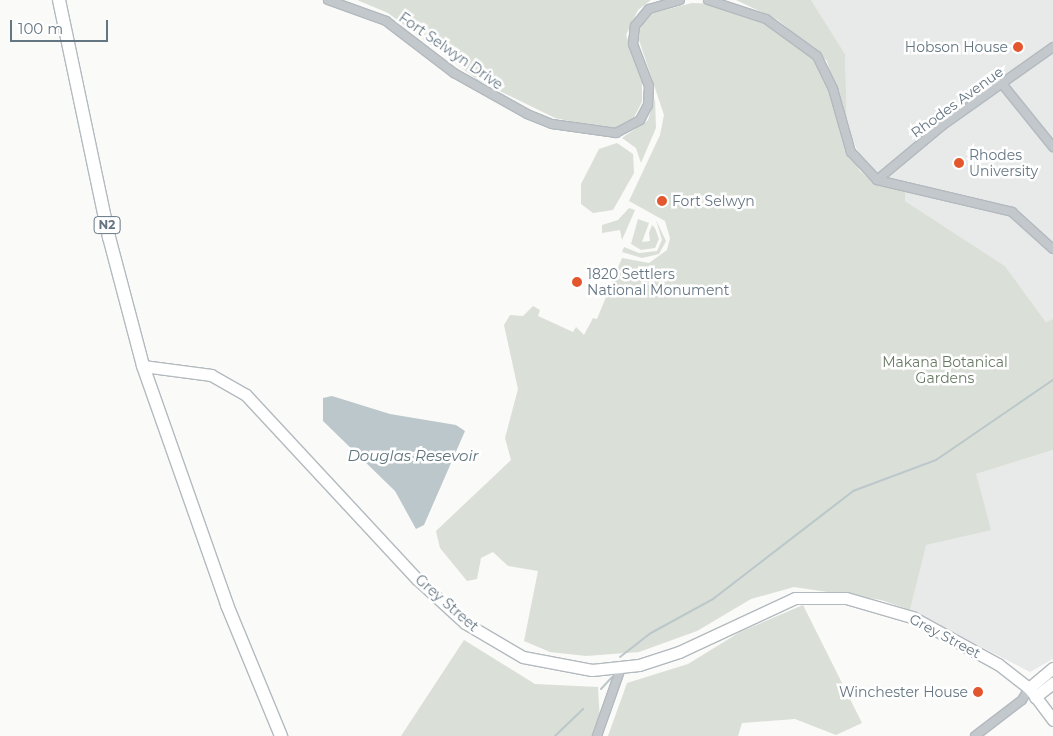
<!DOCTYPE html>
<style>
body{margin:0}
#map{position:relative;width:1053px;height:736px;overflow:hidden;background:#fafaf8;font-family:Montserrat,sans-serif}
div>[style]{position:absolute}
.built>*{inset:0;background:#e8e9e9}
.green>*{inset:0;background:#dadfd7}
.water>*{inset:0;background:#bbc7cb}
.stream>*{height:2px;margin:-1px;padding:0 1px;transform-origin:1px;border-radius:1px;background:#bbc7cb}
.roads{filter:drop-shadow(1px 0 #b3babf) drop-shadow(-1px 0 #b3babf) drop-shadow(0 1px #b3babf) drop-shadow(0 -1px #b3babf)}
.minor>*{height:8px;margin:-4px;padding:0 4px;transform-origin:4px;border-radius:4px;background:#c3c8cc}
.secondary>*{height:11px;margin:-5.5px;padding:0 5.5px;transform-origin:5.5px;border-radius:5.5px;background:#fff}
.trunk>*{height:12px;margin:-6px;padding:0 6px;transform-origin:6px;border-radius:6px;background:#fff}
.dots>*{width:14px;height:14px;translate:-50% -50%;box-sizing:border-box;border:2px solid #fff;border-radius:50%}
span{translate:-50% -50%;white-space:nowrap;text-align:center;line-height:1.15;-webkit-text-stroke:5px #fff;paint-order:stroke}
.shield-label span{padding:1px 4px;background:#fff;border:1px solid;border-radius:4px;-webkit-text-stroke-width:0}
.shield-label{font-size:12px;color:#657683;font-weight:700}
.poi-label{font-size:14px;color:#657683}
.right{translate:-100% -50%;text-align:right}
.left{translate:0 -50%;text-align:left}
.street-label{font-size:14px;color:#657683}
.park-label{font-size:14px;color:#687a64}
.water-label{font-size:15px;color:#60757c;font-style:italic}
.scale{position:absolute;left:10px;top:20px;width:98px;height:22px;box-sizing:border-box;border:2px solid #657683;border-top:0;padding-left:6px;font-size:15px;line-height:18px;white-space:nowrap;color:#657683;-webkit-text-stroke:4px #fff;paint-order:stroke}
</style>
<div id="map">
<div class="built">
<i style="clip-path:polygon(811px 0,1053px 0,1053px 319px,1047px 323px,1005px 266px,905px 201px,905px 182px,883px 178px,861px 158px,847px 127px,845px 54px)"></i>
<i style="clip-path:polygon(1053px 450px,1053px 659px,1030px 672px,910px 610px,925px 545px,976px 474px)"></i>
</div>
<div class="green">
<i style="clip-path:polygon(357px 0,651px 0,638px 10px,626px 35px,642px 77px,642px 102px,632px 121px,621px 126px,607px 129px,555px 118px,479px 81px,388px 13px)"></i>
<i style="clip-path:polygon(736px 0,811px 0,845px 54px,847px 127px,827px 61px,778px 20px)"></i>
<i style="clip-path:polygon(692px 3px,717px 4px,763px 22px,808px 51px,821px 67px,847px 151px,860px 171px,873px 182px,905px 190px,905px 201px,1005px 266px,1046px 322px,1053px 319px,1053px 450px,976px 474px,991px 530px,926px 545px,910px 610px,881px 600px,794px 587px,751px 599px,697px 631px,639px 652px,586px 656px,550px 652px,524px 641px,538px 571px,508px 566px,493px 552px,481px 558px,477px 579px,467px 581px,440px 548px,436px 531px,511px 460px,505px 438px,518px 389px,504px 325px,510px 315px,523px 316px,533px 306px,540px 310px,538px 316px,573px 332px,576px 327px,584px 335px,593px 318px,597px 319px,622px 258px,649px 263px,667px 250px,670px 238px,665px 221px,629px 201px,660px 135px,664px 115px,637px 34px,649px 14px)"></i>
<i style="clip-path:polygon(655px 98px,656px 128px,641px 163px,636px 148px,622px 138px,648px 120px)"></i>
<i style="clip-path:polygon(617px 143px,633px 154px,634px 173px,613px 210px,593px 213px,581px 204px,581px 184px,599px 149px)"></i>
<i style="clip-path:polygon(629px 208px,635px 210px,622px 240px,620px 230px,602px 233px,602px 225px,618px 220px)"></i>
<i style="clip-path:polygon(638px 219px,649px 223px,642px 242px,650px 241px,649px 233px,652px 225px,655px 228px,659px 239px,655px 248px,641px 250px,631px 244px)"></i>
<i style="clip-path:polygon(656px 220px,666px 241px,659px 254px,642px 258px,622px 252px,624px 247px,639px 253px,657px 251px,662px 240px)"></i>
<i style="clip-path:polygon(803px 605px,862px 723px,836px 735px,795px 719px,742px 723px,738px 736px,608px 736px,627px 683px,688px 664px,740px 632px)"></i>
<i style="clip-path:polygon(464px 640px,535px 684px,598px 687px,600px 721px,594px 736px,401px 736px)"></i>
</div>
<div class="water">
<i style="clip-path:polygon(332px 396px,390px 414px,456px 425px,465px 431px,424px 525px,416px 529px,395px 491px,323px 421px,323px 398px)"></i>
</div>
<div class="stream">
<i style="left:620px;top:657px;width:39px;rotate:-38deg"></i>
<i style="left:651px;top:633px;width:71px;rotate:-28.7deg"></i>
<i style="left:713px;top:599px;width:177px;rotate:-37.6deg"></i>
<i style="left:853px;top:491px;width:89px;rotate:-20.5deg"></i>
<i style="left:936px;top:460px;width:142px;rotate:-34.4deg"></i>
<i style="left:601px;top:689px;width:16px;rotate:-47deg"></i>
<i style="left:555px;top:736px;width:39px;rotate:-44deg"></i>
</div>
<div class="roads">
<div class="minor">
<i style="left:328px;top:0;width:62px;rotate:19.9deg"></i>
<i style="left:386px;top:21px;width:86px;rotate:37.4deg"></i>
<i style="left:454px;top:73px;width:84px;rotate:29.3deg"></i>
<i style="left:527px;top:114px;width:27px;rotate:22deg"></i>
<i style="left:552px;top:124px;width:65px;rotate:8deg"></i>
<i style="left:616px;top:133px;width:27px;rotate:-28deg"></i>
<i style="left:640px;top:120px;width:17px;rotate:-62deg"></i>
<i style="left:648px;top:105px;width:19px;rotate:-87deg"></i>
<i style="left:649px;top:86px;width:45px;rotate:-110.9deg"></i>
<i style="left:633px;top:44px;width:18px;rotate:-84deg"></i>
<i style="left:635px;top:26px;width:22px;rotate:-51deg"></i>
<i style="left:649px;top:9px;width:32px;rotate:-16deg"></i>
<i style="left:708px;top:0;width:61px;rotate:18.1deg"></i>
<i style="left:766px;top:19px;width:63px;rotate:36deg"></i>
<i style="left:817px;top:56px;width:37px;rotate:64deg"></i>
<i style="left:833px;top:89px;width:66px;rotate:74.1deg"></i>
<i style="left:851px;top:152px;width:38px;rotate:47deg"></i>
<i style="left:877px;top:180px;width:139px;rotate:13.3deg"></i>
<i style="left:1012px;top:212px;width:55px;rotate:42.1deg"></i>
<i style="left:1003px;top:85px;width:80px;rotate:51.1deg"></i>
<i style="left:877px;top:180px;width:86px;rotate:-39.8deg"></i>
<i style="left:943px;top:125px;width:135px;rotate:-35.3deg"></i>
<i style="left:597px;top:736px;width:72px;rotate:-70.6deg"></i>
<i style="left:975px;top:736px;width:59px;rotate:-37.5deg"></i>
<i style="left:1022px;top:700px;width:14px;rotate:-60deg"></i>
</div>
<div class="secondary">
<i style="left:143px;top:366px;width:69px;rotate:7.5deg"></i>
<i style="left:211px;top:375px;width:40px;rotate:29.7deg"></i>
<i style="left:246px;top:395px;width:251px;rotate:47.1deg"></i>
<i style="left:417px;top:579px;width:65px;rotate:42.5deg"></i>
<i style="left:465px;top:623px;width:67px;rotate:30.4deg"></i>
<i style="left:523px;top:657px;width:70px;rotate:10.7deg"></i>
<i style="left:592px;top:670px;width:47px;rotate:-6.1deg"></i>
<i style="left:639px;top:665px;width:42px;rotate:-18deg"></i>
<i style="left:679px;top:652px;width:128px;rotate:-25deg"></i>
<i style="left:795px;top:598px;width:51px"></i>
<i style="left:846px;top:598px;width:69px;rotate:16.1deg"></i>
<i style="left:912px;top:617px;width:98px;rotate:28.7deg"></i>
<i style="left:998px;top:664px;width:39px;rotate:38deg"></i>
<i style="left:1029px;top:688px;width:40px;rotate:53deg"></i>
<i style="left:1029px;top:688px;width:31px;rotate:-40deg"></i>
<i style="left:1035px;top:697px;width:23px;rotate:-38deg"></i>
</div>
<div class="trunk">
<i style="left:59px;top:0;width:242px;rotate:78.1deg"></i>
<i style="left:109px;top:237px;width:133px;rotate:75.2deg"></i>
<i style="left:143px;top:366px;width:253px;rotate:70.6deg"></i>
<i style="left:227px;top:605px;width:142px;rotate:67.6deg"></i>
</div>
</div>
<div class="dots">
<i style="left:1018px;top:47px;background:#e4572e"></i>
<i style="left:959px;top:163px;background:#e4572e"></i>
<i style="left:662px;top:201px;background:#e4572e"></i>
<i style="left:577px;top:282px;background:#e4572e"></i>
<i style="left:978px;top:692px;background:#e4572e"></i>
</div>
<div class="shield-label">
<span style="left:107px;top:225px">N2</span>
</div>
<div class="poi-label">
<span class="right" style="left:1008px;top:47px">Hobson House</span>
<span class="left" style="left:969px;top:163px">Rhodes<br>University</span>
<span class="left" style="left:672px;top:201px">Fort Selwyn</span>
<span class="left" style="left:587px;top:282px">1820 Settlers<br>National Monument</span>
<span class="right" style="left:968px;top:692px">Winchester House</span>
</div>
<div class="street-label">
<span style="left:451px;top:51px;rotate:35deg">Fort Selwyn Drive</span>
<span style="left:957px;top:102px;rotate:-36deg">Rhodes Avenue</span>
<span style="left:447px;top:603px;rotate:41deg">Grey Street</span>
<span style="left:945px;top:636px;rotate:28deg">Grey Street</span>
</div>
<div class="park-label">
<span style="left:945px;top:370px">Makana Botanical<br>Gardens</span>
</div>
<div class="water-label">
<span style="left:413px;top:456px">Douglas Resevoir</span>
</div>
<div class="scale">100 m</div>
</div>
